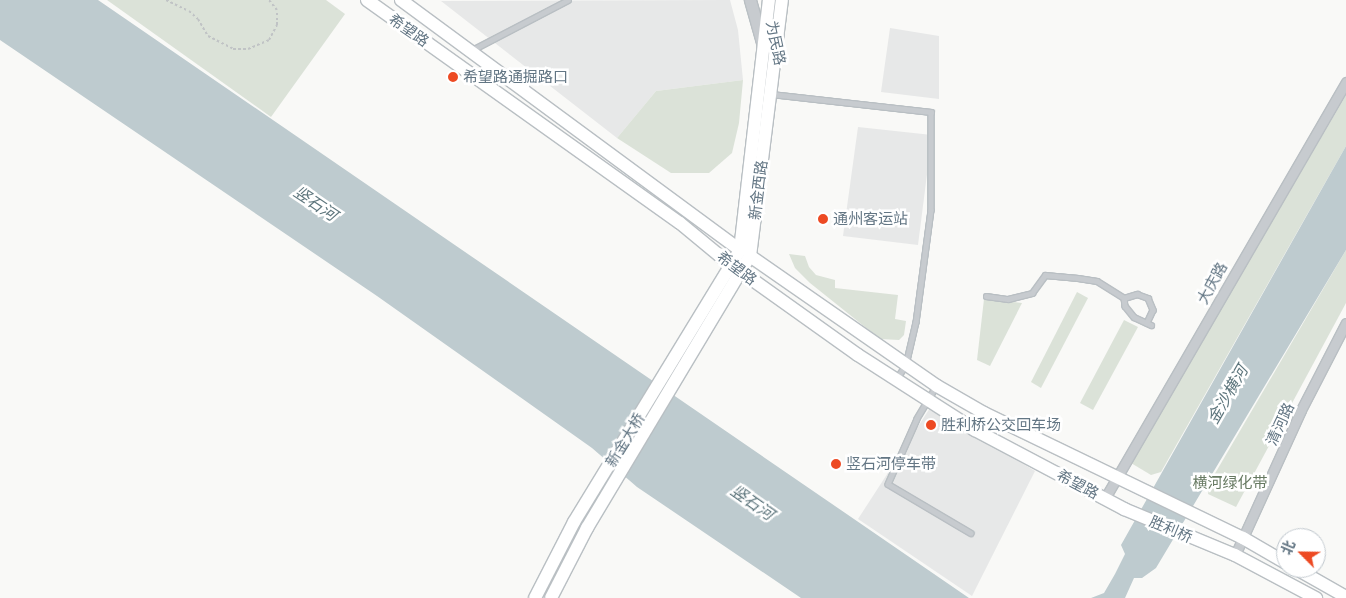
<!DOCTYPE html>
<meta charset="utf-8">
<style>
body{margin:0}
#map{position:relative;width:1346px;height:598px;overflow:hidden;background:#f9f9f7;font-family:"Space Grotesk","Noto Sans SC",sans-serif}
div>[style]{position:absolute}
.built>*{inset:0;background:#e7e8e8}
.green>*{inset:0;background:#dbe2d8}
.water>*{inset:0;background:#becbcf}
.path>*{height:2px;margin-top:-1px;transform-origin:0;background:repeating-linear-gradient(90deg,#c0c3c5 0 2.5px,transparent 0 5px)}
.roads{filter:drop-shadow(1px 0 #b9bfc3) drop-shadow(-1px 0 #b9bfc3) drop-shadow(0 1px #b9bfc3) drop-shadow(0 -1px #b9bfc3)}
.service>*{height:4.5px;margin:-2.25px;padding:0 2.25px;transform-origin:2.25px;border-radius:2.25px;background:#c7cbcf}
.minor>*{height:9px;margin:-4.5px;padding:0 4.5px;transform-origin:4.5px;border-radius:4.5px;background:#c7cbcf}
.tertiary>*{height:11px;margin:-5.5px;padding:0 5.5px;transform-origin:5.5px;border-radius:5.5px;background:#c7cbcf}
.secondary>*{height:12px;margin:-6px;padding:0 6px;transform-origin:6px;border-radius:6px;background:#fff}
.dots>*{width:14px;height:14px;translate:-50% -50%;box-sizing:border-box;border:2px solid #fff;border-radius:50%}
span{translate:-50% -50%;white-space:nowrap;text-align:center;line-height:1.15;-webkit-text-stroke:5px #fff;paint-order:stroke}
.street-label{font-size:15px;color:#637684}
.poi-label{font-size:15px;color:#637684}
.left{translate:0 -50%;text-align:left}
.park-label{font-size:15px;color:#677a62}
.water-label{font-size:16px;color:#5e767d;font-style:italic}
.north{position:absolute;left:1276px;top:528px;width:50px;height:50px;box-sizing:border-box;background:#fff;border:1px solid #c1c8ce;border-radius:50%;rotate:293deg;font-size:14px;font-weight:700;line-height:20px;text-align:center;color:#637684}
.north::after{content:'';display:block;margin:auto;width:18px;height:22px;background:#ed4a23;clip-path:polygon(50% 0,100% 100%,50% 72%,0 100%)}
</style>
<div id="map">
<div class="built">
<i style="clip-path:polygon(730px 0,738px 30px,743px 80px,656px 91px,617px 138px,441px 1px)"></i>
<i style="clip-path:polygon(890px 28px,939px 36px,939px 99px,881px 92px)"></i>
<i style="clip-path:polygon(858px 127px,932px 135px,918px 245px,843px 236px)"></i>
<i style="clip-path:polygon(930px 408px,1035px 471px,972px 596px,858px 519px)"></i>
</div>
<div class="green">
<i style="clip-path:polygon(107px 0,326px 0,345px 14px,271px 117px)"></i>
<i style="clip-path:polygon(743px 80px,739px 123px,732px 153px,709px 173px,671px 173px,617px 138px,656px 91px)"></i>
<i style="clip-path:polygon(1346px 95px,1346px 146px,1161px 472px,1151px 475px,1131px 463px)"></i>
<i style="clip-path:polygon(1346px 250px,1346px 303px,1236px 507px,1208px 494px,1210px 482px)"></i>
<i style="clip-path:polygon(789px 254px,805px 256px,809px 267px,816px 275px,835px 280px,835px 288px,898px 295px,895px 319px,906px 321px,904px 335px,899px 340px,880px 339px,810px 283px,795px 268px)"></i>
<i style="clip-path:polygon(1077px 292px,1088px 298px,1041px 388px,1031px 382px)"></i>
<i style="clip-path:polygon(984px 299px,1022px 303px,990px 366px,977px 360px)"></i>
<i style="clip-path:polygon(1124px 320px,1138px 327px,1093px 410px,1080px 403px)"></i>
</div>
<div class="water">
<i style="clip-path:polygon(0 0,98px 0,969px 598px,801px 598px,637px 487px,592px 448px,377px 296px,0 40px)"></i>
<i style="clip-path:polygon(1346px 146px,1346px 250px,1156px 568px,1142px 578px,1134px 578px,1125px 598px,1091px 598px,1104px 593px,1115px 574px,1125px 554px,1121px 545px)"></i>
</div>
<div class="path">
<i style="left:166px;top:0;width:25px;rotate:26deg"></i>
<i style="left:189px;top:11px;width:12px;rotate:42deg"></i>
<i style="left:198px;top:19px;width:20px;rotate:60deg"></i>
<i style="left:208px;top:36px;width:28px;rotate:27deg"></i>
<i style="left:233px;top:49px;width:15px"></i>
<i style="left:248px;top:49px;width:23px;rotate:-23deg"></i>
<i style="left:269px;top:40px;width:17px;rotate:-62deg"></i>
<i style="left:277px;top:25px;width:15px;rotate:-90deg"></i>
<i style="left:277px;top:10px;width:13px;rotate:-129deg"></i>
</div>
<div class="roads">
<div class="service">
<i style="left:472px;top:50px;width:108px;rotate:-27.5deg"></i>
<i style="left:771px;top:94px;width:161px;rotate:6.4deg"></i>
<i style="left:931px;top:112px;width:98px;rotate:90deg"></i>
<i style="left:931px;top:210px;width:113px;rotate:97.6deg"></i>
<i style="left:916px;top:322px;width:44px;rotate:103.1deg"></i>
<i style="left:906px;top:365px;width:17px;rotate:123deg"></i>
<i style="left:986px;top:296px;width:22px;rotate:8deg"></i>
<i style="left:1008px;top:299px;width:25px;rotate:-14deg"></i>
<i style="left:1032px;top:293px;width:22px;rotate:-54deg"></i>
<i style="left:1045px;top:275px;width:33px;rotate:5deg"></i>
<i style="left:1078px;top:278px;width:19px;rotate:9deg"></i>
<i style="left:1097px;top:281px;width:32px;rotate:32deg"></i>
<i style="left:1124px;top:298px;width:8px;rotate:83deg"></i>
<i style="left:1125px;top:306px;width:14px;rotate:51deg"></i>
<i style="left:1134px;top:317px;width:19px;rotate:25deg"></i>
<i style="left:1124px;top:298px;width:14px;rotate:-17deg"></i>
<i style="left:1137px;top:294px;width:12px;rotate:20deg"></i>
<i style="left:1148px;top:298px;width:13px;rotate:67deg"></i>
<i style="left:1153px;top:310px;width:14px;rotate:115deg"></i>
<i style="left:936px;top:387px;width:37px;rotate:121deg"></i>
<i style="left:917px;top:419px;width:71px;rotate:114deg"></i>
<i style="left:888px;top:484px;width:96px;rotate:30.6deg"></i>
</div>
<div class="minor">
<i style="left:1105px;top:498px;width:481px;rotate:-59.9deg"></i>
<i style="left:1235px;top:555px;width:159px;rotate:-65.5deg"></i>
<i style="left:1301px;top:410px;width:98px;rotate:-62.7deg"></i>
</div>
<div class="tertiary">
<i style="left:750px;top:0;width:48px;rotate:74.2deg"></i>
</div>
<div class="secondary">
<i style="left:367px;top:0;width:384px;rotate:35.5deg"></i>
<i style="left:680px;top:223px;width:67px;rotate:39.6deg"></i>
<i style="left:401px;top:0;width:421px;rotate:36.4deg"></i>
<i style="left:750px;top:256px;width:228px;rotate:34.8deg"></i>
<i style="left:937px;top:386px;width:54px;rotate:29.9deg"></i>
<i style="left:984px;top:413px;width:288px;rotate:25.8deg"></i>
<i style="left:1243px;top:538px;width:50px;rotate:30.2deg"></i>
<i style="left:743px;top:273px;width:141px;rotate:35.5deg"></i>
<i style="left:858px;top:355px;width:139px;rotate:32.7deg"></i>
<i style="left:975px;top:430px;width:169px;rotate:27.9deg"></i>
<i style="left:1124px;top:509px;width:120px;rotate:22.5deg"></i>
<i style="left:1235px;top:555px;width:92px;rotate:28deg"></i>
<i style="left:1295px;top:568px;width:59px;rotate:29.6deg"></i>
<i style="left:535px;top:598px;width:85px;rotate:-62.8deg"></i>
<i style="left:574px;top:522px;width:319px;rotate:-58.6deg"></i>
<i style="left:740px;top:250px;width:252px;rotate:-83.4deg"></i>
<i style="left:551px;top:598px;width:79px;rotate:-62.8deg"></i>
<i style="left:587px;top:528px;width:317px;rotate:-59.1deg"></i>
<i style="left:750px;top:256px;width:258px;rotate:-82.9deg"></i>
</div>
</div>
<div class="dots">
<i style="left:453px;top:77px;background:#ed4a23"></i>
<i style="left:823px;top:219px;background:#ed4a23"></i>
<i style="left:931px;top:425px;background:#ed4a23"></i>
<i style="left:836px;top:464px;background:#ed4a23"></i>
</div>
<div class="street-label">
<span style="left:409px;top:30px;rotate:35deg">希望路</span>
<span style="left:776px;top:43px;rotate:78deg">为民路</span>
<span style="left:758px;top:190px;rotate:-83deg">新金西路</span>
<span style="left:737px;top:268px;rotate:37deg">希望路</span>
<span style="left:1212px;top:283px;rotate:-61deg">大庆路</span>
<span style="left:1280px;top:424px;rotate:-65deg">清河路</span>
<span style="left:625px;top:440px;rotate:-58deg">新金大桥</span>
<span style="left:1078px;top:484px;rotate:28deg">希望路</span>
<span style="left:1171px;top:529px;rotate:23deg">胜利桥</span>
</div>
<div class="poi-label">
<span class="left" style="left:463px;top:77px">希望路通掘路口</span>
<span class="left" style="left:833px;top:219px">通州客运站</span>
<span class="left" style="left:941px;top:425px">胜利桥公交回车场</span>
<span class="left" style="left:846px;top:464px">竖石河停车带</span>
</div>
<div class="park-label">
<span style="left:1230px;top:483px">横河绿化带</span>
</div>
<div class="water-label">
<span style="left:315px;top:204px;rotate:34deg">竖石河</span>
<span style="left:1228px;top:395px;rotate:-60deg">金沙横河</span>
<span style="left:752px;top:503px;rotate:35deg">竖石河</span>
</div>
<div class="north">北</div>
</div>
